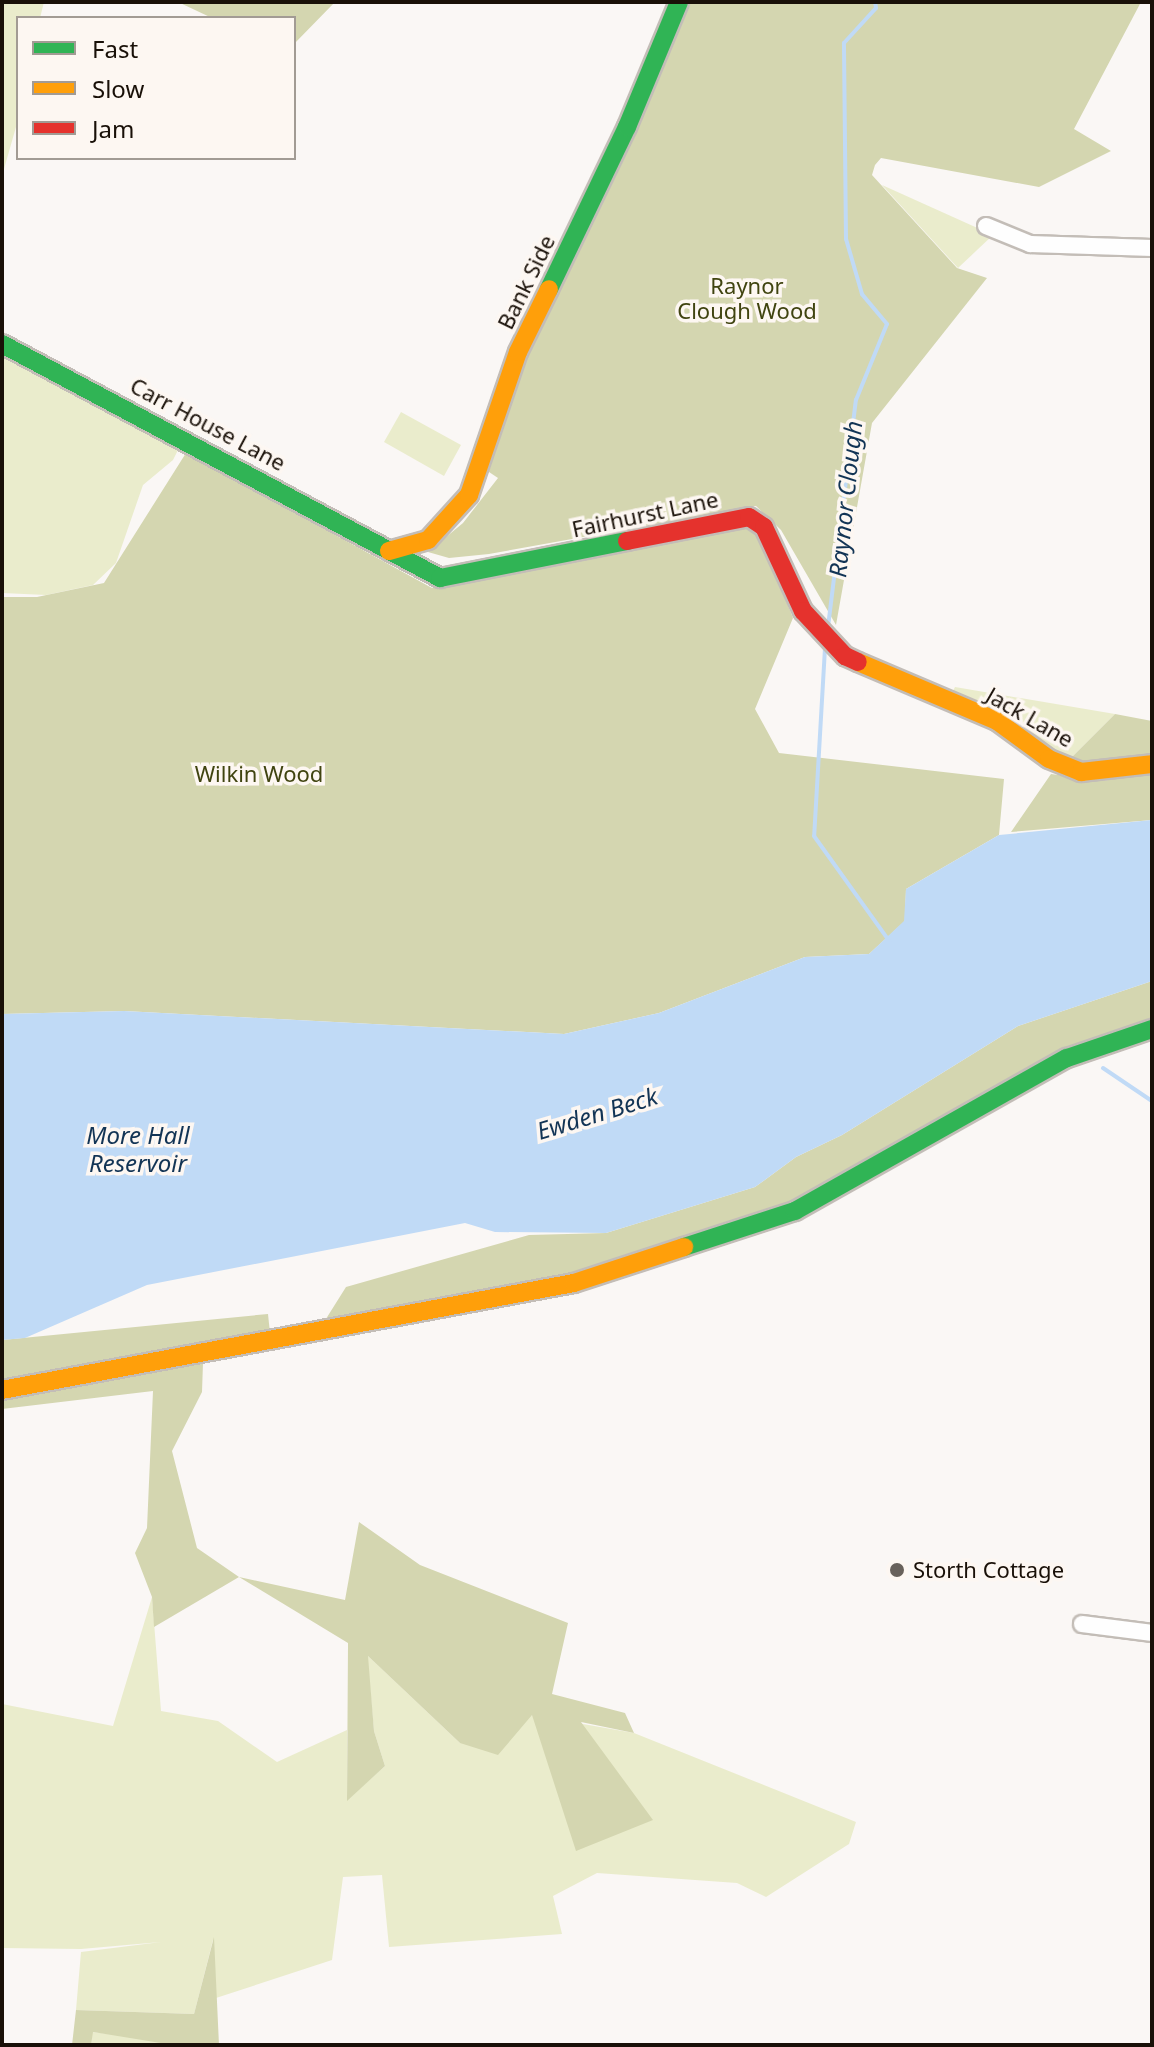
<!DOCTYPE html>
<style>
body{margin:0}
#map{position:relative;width:1154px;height:2047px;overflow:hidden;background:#faf7f5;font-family:"Noto Sans",sans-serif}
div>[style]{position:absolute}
.green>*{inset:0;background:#eaeccc}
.forest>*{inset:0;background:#d4d6b0}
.water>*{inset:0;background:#c0daf6}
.stream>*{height:4px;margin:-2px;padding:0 2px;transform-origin:2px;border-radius:2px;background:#c0daf6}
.roads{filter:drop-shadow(2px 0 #c3bdb7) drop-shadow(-2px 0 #c3bdb7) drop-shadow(0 2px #c3bdb7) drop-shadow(0 -2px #c3bdb7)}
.street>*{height:16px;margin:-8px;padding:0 8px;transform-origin:8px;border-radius:8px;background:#fefefe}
.fast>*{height:18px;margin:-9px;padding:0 9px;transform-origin:9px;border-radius:9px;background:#30b455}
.slow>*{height:18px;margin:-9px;padding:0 9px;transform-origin:9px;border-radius:9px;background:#ff9f0a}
.jam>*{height:18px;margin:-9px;padding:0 9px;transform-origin:9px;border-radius:9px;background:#e5322d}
.dots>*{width:22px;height:22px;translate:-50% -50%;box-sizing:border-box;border:4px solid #fdf7f2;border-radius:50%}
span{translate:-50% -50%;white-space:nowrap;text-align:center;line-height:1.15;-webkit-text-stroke:7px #fdf7f2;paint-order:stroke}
.street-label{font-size:22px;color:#191008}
.park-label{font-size:22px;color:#404410}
.poi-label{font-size:22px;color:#191008}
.left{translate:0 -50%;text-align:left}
.water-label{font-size:24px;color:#123455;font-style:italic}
.frame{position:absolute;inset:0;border:4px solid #191008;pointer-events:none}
.legend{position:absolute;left:16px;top:16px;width:280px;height:144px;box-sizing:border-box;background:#fdf7f2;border:2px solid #a29b94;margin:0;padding:10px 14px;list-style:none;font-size:24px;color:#191008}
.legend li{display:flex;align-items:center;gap:16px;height:40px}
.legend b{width:40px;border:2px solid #a29b94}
</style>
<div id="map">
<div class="green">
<i style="clip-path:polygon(2px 2px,44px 2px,40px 18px,18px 18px,18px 120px,2px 176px)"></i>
<i style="clip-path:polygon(882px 185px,993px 235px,958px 268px)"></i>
<i style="clip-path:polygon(2px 351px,180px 446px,173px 460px,143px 485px,116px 563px,93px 585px,46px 595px,2px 593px)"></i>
<i style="clip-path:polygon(401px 412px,461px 445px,444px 476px,384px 442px)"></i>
<i style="clip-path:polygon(955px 687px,1115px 714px,1069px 760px,950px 697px)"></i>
<i style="clip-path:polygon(152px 1597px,161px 1711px,218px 1721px,277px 1762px,347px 1730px,347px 1800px,385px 1766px,374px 1731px,367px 1655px,460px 1743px,532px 1715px,634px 1733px,856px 1822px,849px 1844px,766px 1897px,737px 1883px,597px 1873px,553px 1896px,562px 1934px,389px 1947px,382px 1875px,343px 1877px,332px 1960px,216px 1998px,213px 1940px,194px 2014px,76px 2010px,81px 1952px,161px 1942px,81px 1949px,2px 1948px,2px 1704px,113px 1726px)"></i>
<i style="clip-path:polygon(92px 2032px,174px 2041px,173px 2045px,91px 2045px)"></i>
</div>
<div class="forest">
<i style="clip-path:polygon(178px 2px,335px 2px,294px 44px,294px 18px,212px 18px)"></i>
<i style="clip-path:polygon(691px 2px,1141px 2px,1074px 129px,1111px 151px,1039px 187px,881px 158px,875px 165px,872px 175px,957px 268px,987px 278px,872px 423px,836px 625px,781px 530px,756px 506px,489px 554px,449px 558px,428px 552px,463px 523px,498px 478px,486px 470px,527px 348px)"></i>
<i style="clip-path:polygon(186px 453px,432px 588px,743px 527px,759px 533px,793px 618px,755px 709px,779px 753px,1004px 779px,999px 835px,906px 889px,905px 921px,869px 954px,805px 957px,659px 1013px,564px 1034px,124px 1011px,2px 1014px,2px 597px,37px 597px,104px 583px)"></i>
<i style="clip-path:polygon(1115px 714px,1152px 721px,1152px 754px,1098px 766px,1069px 760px)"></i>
<i style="clip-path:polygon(1152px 773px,1152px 820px,1011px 832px,1051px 774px,1102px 781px)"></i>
<i style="clip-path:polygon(1152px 981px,1152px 1022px,792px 1204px,569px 1278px,324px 1322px,346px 1287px,529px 1235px,606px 1233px,755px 1187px,796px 1157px,842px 1135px,1018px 1026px)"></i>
<i style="clip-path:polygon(268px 1314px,270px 1333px,2px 1380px,2px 1340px)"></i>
<i style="clip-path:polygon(203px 1363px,202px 1392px,172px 1451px,197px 1548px,239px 1577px,345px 1600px,359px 1522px,420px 1565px,568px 1623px,552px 1694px,625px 1713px,634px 1733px,581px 1722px,653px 1820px,576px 1851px,532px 1715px,498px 1755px,460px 1743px,368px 1656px,374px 1731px,385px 1766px,347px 1801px,348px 1643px,239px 1577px,154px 1627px,152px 1597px,135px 1553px,147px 1528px,153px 1391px,2px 1409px,2px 1395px)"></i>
<i style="clip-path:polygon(214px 1937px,219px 2045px,173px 2045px,93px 2032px,91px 2045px,72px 2045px,76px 2010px,194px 2014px)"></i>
</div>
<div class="water">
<i style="clip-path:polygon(1152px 820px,1152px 981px,1018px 1026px,842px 1135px,796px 1157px,755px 1187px,606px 1233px,495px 1232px,465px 1223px,147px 1285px,25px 1338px,2px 1340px,2px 1014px,124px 1011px,564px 1034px,659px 1013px,805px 957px,869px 954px,904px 921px,906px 889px,999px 835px)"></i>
</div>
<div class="stream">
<i style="left:828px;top:627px;width:229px;rotate:-83deg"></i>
<i style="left:856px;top:400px;width:82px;rotate:-67.8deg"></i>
<i style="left:887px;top:324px;width:39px;rotate:-130deg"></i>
<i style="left:862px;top:294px;width:57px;rotate:-106.2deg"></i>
<i style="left:846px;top:239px;width:196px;rotate:-90.6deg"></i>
<i style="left:844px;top:43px;width:47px;rotate:-47.6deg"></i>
<i style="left:876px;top:8px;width:6px;rotate:-99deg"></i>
<i style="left:825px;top:648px;width:188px;rotate:93.3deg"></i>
<i style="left:814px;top:836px;width:130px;rotate:54.4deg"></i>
<i style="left:1103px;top:1068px;width:59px;rotate:34deg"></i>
</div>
<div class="roads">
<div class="street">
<i style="left:986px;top:226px;width:48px;rotate:22.2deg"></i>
<i style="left:1030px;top:244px;width:122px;rotate:1.9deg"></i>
<i style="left:1082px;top:1624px;width:71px;rotate:7.3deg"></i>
</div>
<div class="fast">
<i style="left:549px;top:289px;width:180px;rotate:-64.3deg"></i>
<i style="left:627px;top:127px;width:135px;rotate:-67.4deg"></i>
<i style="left:2px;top:344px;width:497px;rotate:28.1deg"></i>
<i style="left:440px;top:578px;width:191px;rotate:-11.2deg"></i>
<i style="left:684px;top:1247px;width:117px;rotate:-18deg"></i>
<i style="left:795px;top:1211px;width:312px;rotate:-29.4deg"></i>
<i style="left:1067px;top:1058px;width:90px;rotate:-18.8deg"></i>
</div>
<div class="slow">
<i style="left:389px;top:551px;width:41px;rotate:-15.8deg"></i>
<i style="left:428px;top:540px;width:61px;rotate:-47.7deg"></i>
<i style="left:469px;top:495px;width:151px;rotate:-71.1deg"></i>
<i style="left:518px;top:352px;width:70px;rotate:-63.8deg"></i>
<i style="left:858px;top:662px;width:151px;rotate:23deg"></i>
<i style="left:997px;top:721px;width:64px;rotate:36.2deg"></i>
<i style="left:1049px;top:759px;width:35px;rotate:22deg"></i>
<i style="left:1081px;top:772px;width:71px;rotate:-6.4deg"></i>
<i style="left:2px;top:1390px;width:582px;rotate:-10.6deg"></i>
<i style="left:574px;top:1283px;width:116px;rotate:-18.1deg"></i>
</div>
<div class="jam">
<i style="left:627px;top:541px;width:124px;rotate:-11.1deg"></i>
<i style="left:749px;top:517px;width:18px;rotate:34deg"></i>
<i style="left:764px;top:527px;width:93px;rotate:65.1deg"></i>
<i style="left:803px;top:611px;width:62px;rotate:47deg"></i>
<i style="left:845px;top:656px;width:14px;rotate:25deg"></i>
</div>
</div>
<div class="dots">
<i style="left:897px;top:1570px;background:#68615b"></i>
</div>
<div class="street-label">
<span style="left:526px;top:282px;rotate:-64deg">Bank Side</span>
<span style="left:208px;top:424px;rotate:28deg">Carr House Lane</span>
<span style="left:645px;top:514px;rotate:-12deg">Fairhurst Lane</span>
<span style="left:1030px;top:717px;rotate:30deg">Jack Lane</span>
</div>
<div class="park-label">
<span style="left:747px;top:298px">Raynor<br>Clough Wood</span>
<span style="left:259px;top:774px">Wilkin Wood</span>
</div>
<div class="poi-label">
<span class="left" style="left:913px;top:1570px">Storth Cottage</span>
</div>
<div class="water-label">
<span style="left:845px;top:499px;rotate:-84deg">Raynor Clough</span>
<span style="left:597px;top:1113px;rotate:-17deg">Ewden Beck</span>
<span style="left:138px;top:1149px">More Hall<br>Reservoir</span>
</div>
<div class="frame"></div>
<ul class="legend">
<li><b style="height:10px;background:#30b455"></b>Fast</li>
<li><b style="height:10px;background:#ff9f0a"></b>Slow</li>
<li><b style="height:10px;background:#e5322d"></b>Jam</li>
</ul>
</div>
